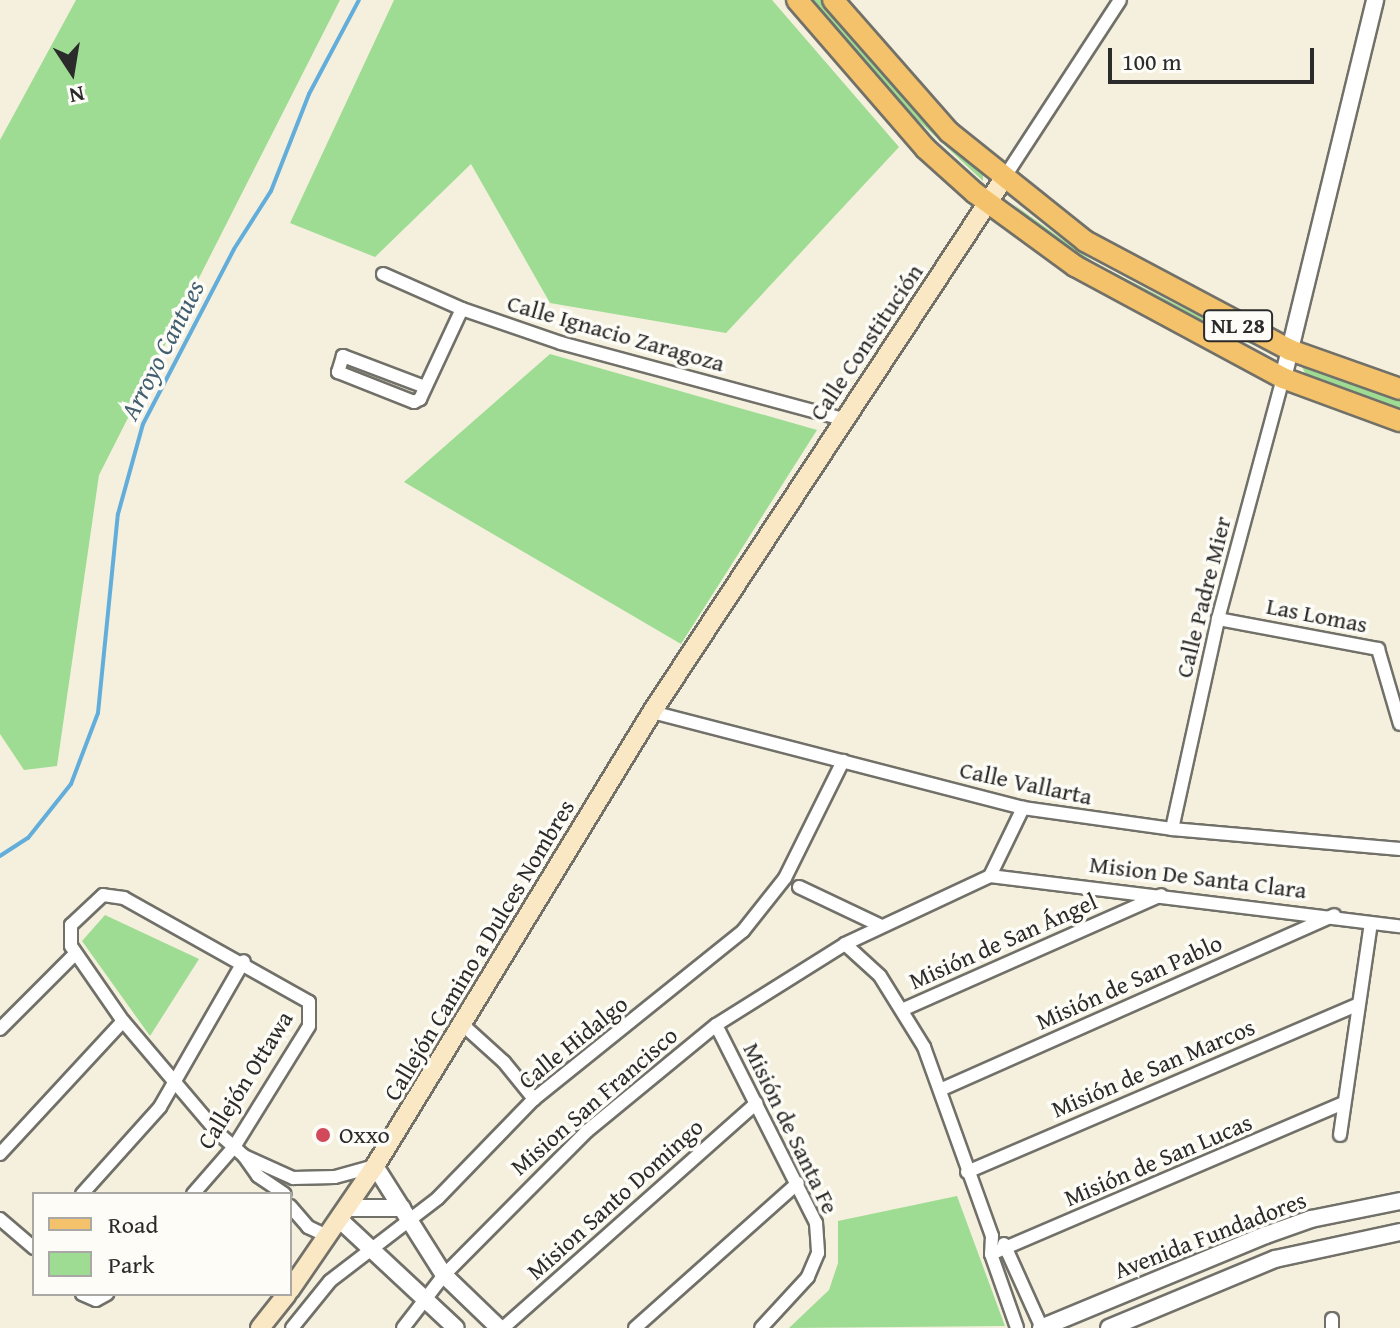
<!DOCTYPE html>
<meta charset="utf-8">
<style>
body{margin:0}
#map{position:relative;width:1400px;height:1328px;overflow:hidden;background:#f4f0dd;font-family:"Gentium Book Plus",serif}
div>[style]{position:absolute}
.green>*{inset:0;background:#9ddc92}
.stream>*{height:4px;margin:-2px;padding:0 2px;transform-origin:2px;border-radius:2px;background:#63addb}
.roads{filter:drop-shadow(2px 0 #717069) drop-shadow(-2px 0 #717069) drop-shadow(0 2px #717069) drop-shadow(0 -2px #717069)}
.minor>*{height:12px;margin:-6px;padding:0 6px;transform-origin:6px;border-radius:6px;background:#fff}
.tertiary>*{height:16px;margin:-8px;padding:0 8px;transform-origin:8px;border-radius:8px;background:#fff}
.secondary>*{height:18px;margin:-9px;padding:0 9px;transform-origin:9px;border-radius:9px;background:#fae7c3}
.primary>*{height:20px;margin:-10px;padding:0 10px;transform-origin:10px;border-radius:10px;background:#f3c26a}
.dots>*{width:22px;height:22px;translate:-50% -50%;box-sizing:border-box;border:4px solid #fdfcf7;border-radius:50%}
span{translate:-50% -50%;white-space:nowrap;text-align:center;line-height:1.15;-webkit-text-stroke:7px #fdfcf7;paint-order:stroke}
.shield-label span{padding:2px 6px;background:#fdfcf7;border:2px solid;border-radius:6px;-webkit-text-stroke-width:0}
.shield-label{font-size:22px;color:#2b2b2b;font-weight:700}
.street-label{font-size:24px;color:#2b2b2b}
.poi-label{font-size:24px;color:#2b2b2b}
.left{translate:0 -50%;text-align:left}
.water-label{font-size:26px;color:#415f71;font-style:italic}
.legend{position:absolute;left:32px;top:1192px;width:260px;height:104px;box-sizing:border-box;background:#fdfcf7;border:2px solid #a9a8a5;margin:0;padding:10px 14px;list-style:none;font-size:24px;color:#2b2b2b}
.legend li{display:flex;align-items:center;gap:16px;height:40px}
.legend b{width:40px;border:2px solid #a9a8a5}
.north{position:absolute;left:32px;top:32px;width:80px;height:80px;-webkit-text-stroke:6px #fdfcf7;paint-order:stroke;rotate:168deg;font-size:22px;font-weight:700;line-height:32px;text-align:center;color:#2b2b2b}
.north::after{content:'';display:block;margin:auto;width:28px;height:36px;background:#2b2b2b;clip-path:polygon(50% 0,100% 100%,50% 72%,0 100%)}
.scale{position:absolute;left:1108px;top:48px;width:206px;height:36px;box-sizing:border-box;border:4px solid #2b2b2b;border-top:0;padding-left:10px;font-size:24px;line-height:28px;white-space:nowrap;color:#2b2b2b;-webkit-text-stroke:6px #fdfcf7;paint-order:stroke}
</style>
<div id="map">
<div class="green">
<i style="clip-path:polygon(76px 0,340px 0,99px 475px,57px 766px,24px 770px,0 734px,0 140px)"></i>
<i style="clip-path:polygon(394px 0,772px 0,899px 147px,726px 333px,550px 303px,471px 164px,375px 257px,290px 223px)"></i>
<i style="clip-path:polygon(811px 0,822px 0,904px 99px,983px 172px,983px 181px,876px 81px)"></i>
<i style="clip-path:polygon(1012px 203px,1095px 263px,1268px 351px,1168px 309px,1058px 242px)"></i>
<i style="clip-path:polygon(550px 354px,817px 430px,681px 644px,404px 482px)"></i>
<i style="clip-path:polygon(1302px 367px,1400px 400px,1400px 409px,1306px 375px)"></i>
<i style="clip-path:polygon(105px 915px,199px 959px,150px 1036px,82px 941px)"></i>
<i style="clip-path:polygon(957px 1196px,1005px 1326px,789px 1328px,829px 1290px,838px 1263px,838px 1221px)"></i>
</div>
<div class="stream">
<i style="left:0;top:856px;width:33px;rotate:-33deg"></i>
<i style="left:28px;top:838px;width:69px;rotate:-51.5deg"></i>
<i style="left:71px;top:784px;width:76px;rotate:-69.2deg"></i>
<i style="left:98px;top:713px;width:200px;rotate:-84.3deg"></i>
<i style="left:118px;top:514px;width:93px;rotate:-74.5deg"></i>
<i style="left:143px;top:424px;width:197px;rotate:-62.5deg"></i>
<i style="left:234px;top:249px;width:69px;rotate:-57.5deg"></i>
<i style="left:271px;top:191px;width:104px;rotate:-68.6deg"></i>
<i style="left:309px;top:94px;width:106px;rotate:-62deg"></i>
</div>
<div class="roads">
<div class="minor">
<i style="left:1004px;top:178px;width:212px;rotate:-56.9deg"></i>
<i style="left:383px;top:274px;width:86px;rotate:23.9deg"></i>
<i style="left:462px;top:309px;width:105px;rotate:19deg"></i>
<i style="left:561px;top:343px;width:291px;rotate:15.1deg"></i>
<i style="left:425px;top:387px;width:88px;rotate:-159.3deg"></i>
<i style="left:343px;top:356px;width:17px;rotate:107deg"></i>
<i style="left:338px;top:372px;width:82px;rotate:21.5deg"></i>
<i style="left:414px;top:402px;width:7px;rotate:-27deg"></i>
<i style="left:420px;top:399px;width:99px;rotate:-65deg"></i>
<i style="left:1218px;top:619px;width:163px;rotate:10.6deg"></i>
<i style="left:1378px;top:649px;width:78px;rotate:73.7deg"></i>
<i style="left:652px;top:712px;width:383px;rotate:14.5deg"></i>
<i style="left:1023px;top:808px;width:150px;rotate:8deg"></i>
<i style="left:1172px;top:829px;width:229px;rotate:5deg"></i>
<i style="left:1172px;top:829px;width:215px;rotate:-77.6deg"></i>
<i style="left:1218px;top:619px;width:250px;rotate:-74.9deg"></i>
<i style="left:990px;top:876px;width:413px;rotate:7deg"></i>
<i style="left:990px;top:876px;width:76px;rotate:-64.1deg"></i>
<i style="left:799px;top:887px;width:91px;rotate:25.4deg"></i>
<i style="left:845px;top:944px;width:47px;rotate:42.4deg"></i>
<i style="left:880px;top:976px;width:84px;rotate:58.2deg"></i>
<i style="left:924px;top:1047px;width:201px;rotate:70.2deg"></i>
<i style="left:992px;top:1236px;width:18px;rotate:93deg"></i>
<i style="left:991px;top:1254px;width:78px;rotate:70.6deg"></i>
<i style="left:904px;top:1009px;width:281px;rotate:-23.9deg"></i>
<i style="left:463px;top:1025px;width:55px;rotate:42.1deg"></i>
<i style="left:504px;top:1062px;width:48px;rotate:51deg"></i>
<i style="left:716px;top:1025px;width:222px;rotate:63.2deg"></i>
<i style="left:816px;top:1223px;width:30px;rotate:86deg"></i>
<i style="left:818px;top:1253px;width:26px;rotate:113deg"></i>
<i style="left:808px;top:1277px;width:69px;rotate:132.7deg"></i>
<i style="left:0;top:1029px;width:106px;rotate:-45deg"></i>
<i style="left:942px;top:1089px;width:429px;rotate:-23.9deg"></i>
<i style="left:1340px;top:1135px;width:214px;rotate:-81.7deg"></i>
<i style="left:0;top:1154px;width:181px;rotate:-47.2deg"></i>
<i style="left:244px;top:1156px;width:24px;rotate:55deg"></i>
<i style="left:258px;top:1176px;width:32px;rotate:34deg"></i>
<i style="left:967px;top:1172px;width:424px;rotate:-23.2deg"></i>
<i style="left:82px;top:1194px;width:117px;rotate:-48.1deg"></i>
<i style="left:160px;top:1107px;width:168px;rotate:-60.1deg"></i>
<i style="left:193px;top:1194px;width:62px;rotate:-48.9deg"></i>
<i style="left:234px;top:1147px;width:142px;rotate:-58.2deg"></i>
<i style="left:309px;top:1026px;width:24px;rotate:-90deg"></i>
<i style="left:309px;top:1002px;width:212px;rotate:-150.7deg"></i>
<i style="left:124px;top:898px;width:21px;rotate:-172deg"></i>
<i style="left:103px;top:895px;width:44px;rotate:136.8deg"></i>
<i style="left:71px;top:925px;width:21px;rotate:90deg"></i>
<i style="left:71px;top:946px;width:91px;rotate:55.3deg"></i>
<i style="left:123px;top:1021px;width:147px;rotate:49.7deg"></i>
<i style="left:218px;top:1133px;width:21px;rotate:41deg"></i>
<i style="left:234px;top:1147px;width:13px;rotate:42deg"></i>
<i style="left:244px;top:1156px;width:54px;rotate:24.2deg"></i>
<i style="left:293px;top:1178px;width:42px;rotate:-1.4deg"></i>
<i style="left:335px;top:1177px;width:41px;rotate:-15.4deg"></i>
<i style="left:290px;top:1206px;width:28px;rotate:49deg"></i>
<i style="left:308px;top:1227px;width:21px;rotate:25deg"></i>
<i style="left:0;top:1219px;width:45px;rotate:40.5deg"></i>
<i style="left:1004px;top:1244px;width:92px;rotate:65.7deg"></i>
<i style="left:991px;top:1254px;width:381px;rotate:-23.2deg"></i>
<i style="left:82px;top:1294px;width:15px;rotate:23deg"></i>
<i style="left:96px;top:1300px;width:13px;rotate:-29deg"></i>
<i style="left:292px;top:1328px;width:60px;rotate:-51deg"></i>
<i style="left:330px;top:1281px;width:136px;rotate:-37.5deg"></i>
<i style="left:438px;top:1198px;width:138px;rotate:-45.9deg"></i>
<i style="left:534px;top:1099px;width:268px;rotate:-38.8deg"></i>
<i style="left:743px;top:931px;width:68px;rotate:-51.6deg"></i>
<i style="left:785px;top:878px;width:131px;rotate:-63.6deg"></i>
<i style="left:403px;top:1328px;width:67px;rotate:-52.3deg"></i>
<i style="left:444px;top:1275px;width:203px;rotate:-45.2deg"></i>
<i style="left:587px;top:1131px;width:167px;rotate:-39.4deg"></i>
<i style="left:716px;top:1025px;width:152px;rotate:-32.1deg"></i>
<i style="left:845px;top:944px;width:160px;rotate:-25.1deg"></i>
<i style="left:503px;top:1328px;width:339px;rotate:-41.6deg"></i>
<i style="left:635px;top:1328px;width:218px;rotate:-41.7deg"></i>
<i style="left:1332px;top:1328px;width:9px;rotate:-90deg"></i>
</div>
<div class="tertiary">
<i style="left:1283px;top:378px;width:389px;rotate:-76.3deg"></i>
<i style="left:375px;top:1166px;width:129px;rotate:57.7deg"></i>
<i style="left:444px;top:1275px;width:76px;rotate:43.9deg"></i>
<i style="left:347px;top:1208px;width:55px"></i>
<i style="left:340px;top:1220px;width:158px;rotate:43deg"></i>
<i style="left:1041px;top:1328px;width:243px;rotate:-22.5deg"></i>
<i style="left:1266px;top:1235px;width:48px;rotate:-19.6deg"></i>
<i style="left:1311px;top:1219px;width:91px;rotate:-11.4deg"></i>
<i style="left:1109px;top:1328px;width:180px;rotate:-22.6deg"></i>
<i style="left:1275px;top:1259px;width:128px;rotate:-12.2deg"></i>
</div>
<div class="secondary">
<i style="left:290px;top:1290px;width:150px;rotate:-55.6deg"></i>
<i style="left:375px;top:1166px;width:532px;rotate:-58.61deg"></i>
<i style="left:652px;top:712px;width:640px;rotate:-56.61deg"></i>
<i style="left:260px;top:1328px;width:43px;rotate:-51.5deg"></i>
</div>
<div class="primary">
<i style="left:797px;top:0;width:196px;rotate:49.1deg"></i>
<i style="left:925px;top:148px;width:67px;rotate:42deg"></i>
<i style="left:975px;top:193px;width:124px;rotate:36.1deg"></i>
<i style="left:1075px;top:266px;width:236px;rotate:28.3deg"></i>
<i style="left:1283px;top:378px;width:125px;rotate:20.2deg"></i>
<i style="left:833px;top:0;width:176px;rotate:48.7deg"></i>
<i style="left:949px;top:132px;width:174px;rotate:38.7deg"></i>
<i style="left:1085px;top:241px;width:232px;rotate:28deg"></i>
<i style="left:1290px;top:350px;width:117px;rotate:19.5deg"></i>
</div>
</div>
<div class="dots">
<i style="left:323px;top:1135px;background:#d1495b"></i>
</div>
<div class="shield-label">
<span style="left:1238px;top:326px">NL 28</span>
</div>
<div class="street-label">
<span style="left:616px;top:333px;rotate:16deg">Calle Ignacio Zaragoza</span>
<span style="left:866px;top:342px;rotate:-56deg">Calle Constitución</span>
<span style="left:1203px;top:597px;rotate:-76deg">Calle Padre Mier</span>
<span style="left:1317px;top:615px;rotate:11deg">Las Lomas</span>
<span style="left:1026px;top:783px;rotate:12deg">Calle Vallarta</span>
<span style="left:1198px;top:877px;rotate:7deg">Mision De Santa Clara</span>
<span style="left:1003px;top:941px;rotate:-24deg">Misión de San Ángel</span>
<span style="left:479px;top:950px;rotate:-59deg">Callejón Camino a Dulces Nombres</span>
<span style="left:1129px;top:982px;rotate:-24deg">Misión de San Pablo</span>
<span style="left:573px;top:1042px;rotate:-39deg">Calle Hidalgo</span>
<span style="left:1153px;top:1068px;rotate:-23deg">Misión de San Marcos</span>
<span style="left:245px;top:1080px;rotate:-58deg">Callejón Ottawa</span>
<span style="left:594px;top:1101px;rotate:-41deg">Mision San Francisco</span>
<span style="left:791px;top:1128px;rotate:64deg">Misión de Santa Fe</span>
<span style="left:1158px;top:1160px;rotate:-23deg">Misión de San Lucas</span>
<span style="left:615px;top:1199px;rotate:-42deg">Mision Santo Domingo</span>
<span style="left:1210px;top:1235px;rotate:-21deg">Avenida Fundadores</span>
</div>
<div class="poi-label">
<span class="left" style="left:339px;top:1135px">Oxxo</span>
</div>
<div class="water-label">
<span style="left:162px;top:350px;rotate:-63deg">Arroyo Cantues</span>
</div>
<ul class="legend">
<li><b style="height:10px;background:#f3c26a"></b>Road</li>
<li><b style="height:22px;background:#9ddc92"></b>Park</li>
</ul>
<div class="north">N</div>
<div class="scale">100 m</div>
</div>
